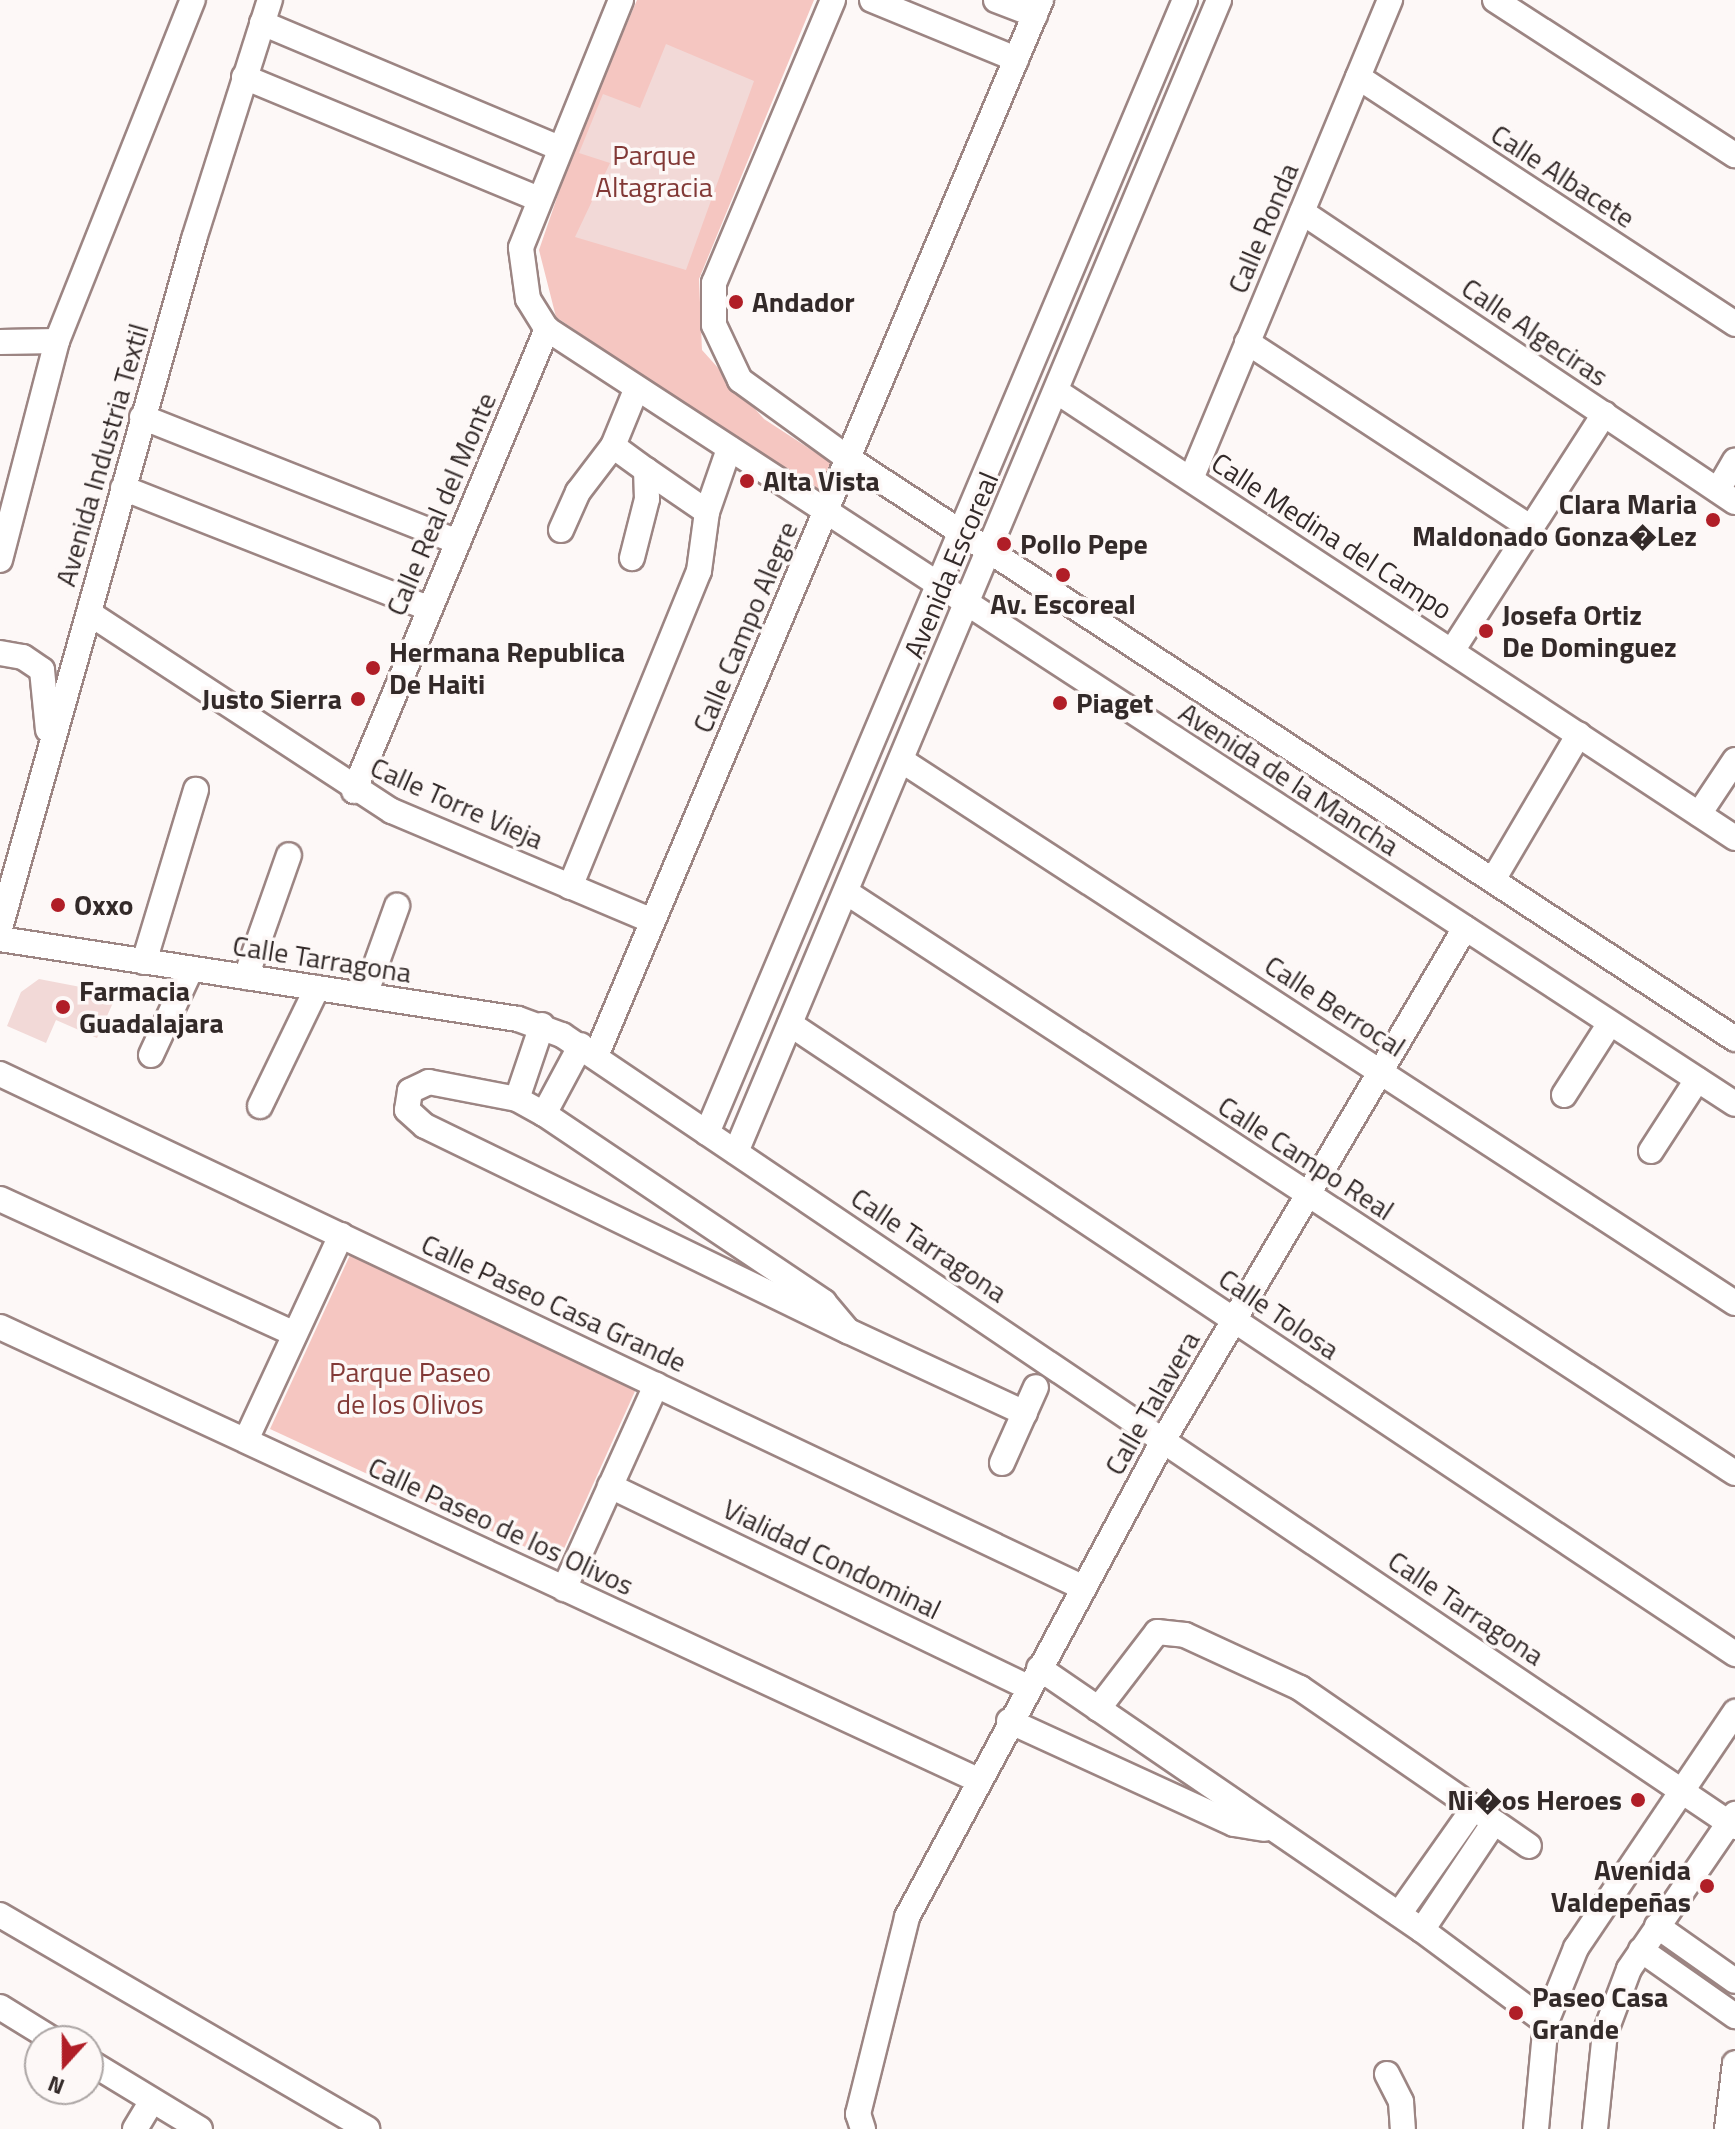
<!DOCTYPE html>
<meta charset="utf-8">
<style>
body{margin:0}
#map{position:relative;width:1735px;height:2129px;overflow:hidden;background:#fdf8f7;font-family:"Titillium Web",sans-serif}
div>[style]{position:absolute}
.green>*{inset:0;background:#f5c6c1}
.building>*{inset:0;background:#f2d9d7}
.roads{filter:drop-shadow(2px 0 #9c8583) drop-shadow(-2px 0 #9c8583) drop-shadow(0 2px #9c8583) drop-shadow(0 -2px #9c8583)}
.minor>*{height:24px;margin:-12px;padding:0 12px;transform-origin:12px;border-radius:12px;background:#fff}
.dots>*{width:22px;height:22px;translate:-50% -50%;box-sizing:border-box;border:4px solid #fdf8f7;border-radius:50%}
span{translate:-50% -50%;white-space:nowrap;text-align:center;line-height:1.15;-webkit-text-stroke:7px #fdf8f7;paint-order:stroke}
.park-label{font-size:28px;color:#823936}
.street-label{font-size:28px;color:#332a29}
.poi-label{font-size:28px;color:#332a29;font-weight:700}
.left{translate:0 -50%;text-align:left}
.right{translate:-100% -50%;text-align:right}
.north{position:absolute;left:24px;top:2025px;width:80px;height:80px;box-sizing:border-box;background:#fdf8f7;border:2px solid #aca6a5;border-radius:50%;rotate:201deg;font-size:22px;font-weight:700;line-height:32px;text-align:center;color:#332a29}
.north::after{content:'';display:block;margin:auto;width:28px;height:36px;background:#b01e27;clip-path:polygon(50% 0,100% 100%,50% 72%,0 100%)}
</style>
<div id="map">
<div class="green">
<i style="clip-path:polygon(637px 0,814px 0,699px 279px,702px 350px,764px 419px,833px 464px,817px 495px,556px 317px,539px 250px,574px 148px)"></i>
<i style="clip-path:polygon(351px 1253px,636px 1389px,558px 1562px,270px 1429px)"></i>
</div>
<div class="building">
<i style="clip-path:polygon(666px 44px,754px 81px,686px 270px,575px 237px,610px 163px,579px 153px,603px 94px,640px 108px)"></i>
<i style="clip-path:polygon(39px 979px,117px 994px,97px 1038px,56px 1020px,46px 1043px,7px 1026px,21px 992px)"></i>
</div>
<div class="roads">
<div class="minor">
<i style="left:621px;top:0;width:267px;rotate:112deg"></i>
<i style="left:521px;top:248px;width:51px;rotate:82.2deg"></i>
<i style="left:528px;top:299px;width:36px;rotate:58deg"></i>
<i style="left:547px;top:329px;width:1418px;rotate:33.12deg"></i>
<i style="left:833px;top:0;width:307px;rotate:112.8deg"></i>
<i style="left:714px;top:283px;width:42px;rotate:90deg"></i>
<i style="left:714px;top:325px;width:61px;rotate:64.7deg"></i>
<i style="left:740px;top:380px;width:135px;rotate:35.9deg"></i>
<i style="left:849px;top:459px;width:1059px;rotate:33.21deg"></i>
<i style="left:872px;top:0;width:156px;rotate:22.3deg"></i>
<i style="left:996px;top:0;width:42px;rotate:21deg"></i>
<i style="left:1495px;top:0;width:286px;rotate:32.9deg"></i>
<i style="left:262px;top:23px;width:322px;rotate:22.8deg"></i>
<i style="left:244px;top:77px;width:318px;rotate:22.5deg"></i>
<i style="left:1358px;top:77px;width:451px;rotate:33.2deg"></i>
<i style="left:1302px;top:212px;width:521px;rotate:33.81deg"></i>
<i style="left:0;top:342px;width:57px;rotate:-1deg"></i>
<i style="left:1247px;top:342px;width:339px;rotate:33.2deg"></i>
<i style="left:1056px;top:391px;width:813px;rotate:33.36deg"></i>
<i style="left:142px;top:417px;width:340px;rotate:21.6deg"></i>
<i style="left:613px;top:446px;width:41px;rotate:36deg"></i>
<i style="left:646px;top:470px;width:29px;rotate:88deg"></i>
<i style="left:647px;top:499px;width:61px;rotate:104.3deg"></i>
<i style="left:646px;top:470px;width:74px;rotate:34.5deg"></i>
<i style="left:1191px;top:479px;width:519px;rotate:-67.44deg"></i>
<i style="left:123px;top:488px;width:330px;rotate:21.5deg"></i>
<i style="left:1718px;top:490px;width:34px;rotate:-60deg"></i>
<i style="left:561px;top:530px;width:42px;rotate:-65.9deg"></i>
<i style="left:578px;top:492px;width:58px;rotate:-52.7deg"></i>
<i style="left:613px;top:446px;width:61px;rotate:-67.7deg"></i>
<i style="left:0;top:560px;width:226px;rotate:-75.4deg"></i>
<i style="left:57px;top:341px;width:367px;rotate:-68.3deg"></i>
<i style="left:89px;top:613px;width:362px;rotate:33.2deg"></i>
<i style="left:392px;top:811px;width:282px;rotate:22.9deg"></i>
<i style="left:1452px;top:651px;width:282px;rotate:-57.3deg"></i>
<i style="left:0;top:653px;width:23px;rotate:10deg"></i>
<i style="left:23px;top:657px;width:23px;rotate:34deg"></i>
<i style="left:42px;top:670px;width:60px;rotate:84.3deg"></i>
<i style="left:901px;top:760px;width:995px;rotate:33.07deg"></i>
<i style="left:354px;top:791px;width:501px;rotate:-67.33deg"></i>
<i style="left:1699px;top:814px;width:65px;rotate:-56.3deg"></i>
<i style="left:1493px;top:880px;width:169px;rotate:-59.5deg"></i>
<i style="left:570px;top:887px;width:341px;rotate:-67.8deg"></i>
<i style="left:699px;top:571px;width:60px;rotate:-82.3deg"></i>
<i style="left:707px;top:512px;width:67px;rotate:-70.8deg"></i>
<i style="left:846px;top:892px;width:1062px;rotate:33.17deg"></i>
<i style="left:0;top:928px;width:716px;rotate:-74.27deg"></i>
<i style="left:194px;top:239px;width:251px;rotate:-72.4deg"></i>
<i style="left:0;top:939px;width:524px;rotate:8.78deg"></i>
<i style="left:518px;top:1019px;width:47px;rotate:20deg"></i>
<i style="left:562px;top:1035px;width:1415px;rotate:34.03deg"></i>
<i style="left:144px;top:962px;width:180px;rotate:-73.2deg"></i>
<i style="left:246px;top:977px;width:129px;rotate:-70.6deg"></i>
<i style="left:365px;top:995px;width:95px;rotate:-70.2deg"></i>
<i style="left:790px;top:1024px;width:1136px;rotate:33.69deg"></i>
<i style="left:151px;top:1055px;width:95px;rotate:-65.1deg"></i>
<i style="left:596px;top:1056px;width:1146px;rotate:-67.15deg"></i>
<i style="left:0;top:1074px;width:1197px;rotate:25.37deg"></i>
<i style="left:1564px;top:1095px;width:85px;rotate:-57.4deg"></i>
<i style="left:517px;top:1099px;width:78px;rotate:-71.3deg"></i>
<i style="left:260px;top:1106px;width:131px;rotate:-64.2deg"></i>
<i style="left:544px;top:1114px;width:78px;rotate:-61.8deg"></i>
<i style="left:707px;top:1133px;width:1230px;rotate:-67.13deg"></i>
<i style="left:1651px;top:1151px;width:85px;rotate:-57.1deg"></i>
<i style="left:736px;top:1152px;width:1249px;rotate:-67.25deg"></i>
<i style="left:0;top:1199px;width:324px;rotate:24.6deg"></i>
<i style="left:0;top:1327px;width:1078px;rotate:24.85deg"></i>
<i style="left:848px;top:1331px;width:38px;rotate:-130deg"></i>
<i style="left:824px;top:1302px;width:337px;rotate:-146.1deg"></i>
<i style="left:544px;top:1114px;width:31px;rotate:-151deg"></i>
<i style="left:517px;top:1099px;width:90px;rotate:-169.1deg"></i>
<i style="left:429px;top:1082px;width:21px;rotate:155deg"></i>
<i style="left:410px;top:1091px;width:19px;rotate:99deg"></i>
<i style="left:407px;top:1110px;width:24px;rotate:42deg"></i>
<i style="left:425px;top:1126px;width:470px;rotate:25.9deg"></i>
<i style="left:848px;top:1331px;width:195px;rotate:24.9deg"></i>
<i style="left:246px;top:1440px;width:226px;rotate:-65.1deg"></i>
<i style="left:1002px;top:1463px;width:83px;rotate:-65.9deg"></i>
<i style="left:610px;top:1486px;width:464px;rotate:25.7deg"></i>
<i style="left:564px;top:1589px;width:224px;rotate:-65.7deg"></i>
<i style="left:1039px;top:1668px;width:464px;rotate:34.4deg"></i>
<i style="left:1422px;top:1930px;width:154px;rotate:36.6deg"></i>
<i style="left:1098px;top:1709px;width:97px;rotate:-52.5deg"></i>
<i style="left:1157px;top:1632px;width:28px;rotate:6deg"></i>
<i style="left:1185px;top:1635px;width:127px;rotate:24.7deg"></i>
<i style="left:1300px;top:1688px;width:278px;rotate:34.6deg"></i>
<i style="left:1009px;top:1721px;width:247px;rotate:24.6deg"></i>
<i style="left:1234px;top:1824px;width:31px;rotate:9deg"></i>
<i style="left:1399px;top:1914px;width:128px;rotate:-54.8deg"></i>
<i style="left:0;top:1915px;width:425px;rotate:30.2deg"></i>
<i style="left:1657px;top:1926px;width:95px;rotate:35.2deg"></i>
<i style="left:1422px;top:1930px;width:128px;rotate:-56.2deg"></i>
<i style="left:1641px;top:1950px;width:115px;rotate:35.1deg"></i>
<i style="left:0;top:2007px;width:65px;rotate:31.7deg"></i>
<i style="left:88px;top:2061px;width:131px;rotate:31.3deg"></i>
<i style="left:1387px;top:2074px;width:31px;rotate:63deg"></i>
<i style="left:1401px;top:2102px;width:27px;rotate:86deg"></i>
<i style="left:135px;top:2129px;width:33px;rotate:-59deg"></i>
<i style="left:863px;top:2129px;width:16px;rotate:-108deg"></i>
<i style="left:858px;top:2114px;width:203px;rotate:-76deg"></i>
<i style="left:907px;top:1917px;width:543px;rotate:-61.73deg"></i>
<i style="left:1164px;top:1439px;width:593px;rotate:-59.5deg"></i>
<i style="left:1536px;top:2129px;width:107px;rotate:-84.7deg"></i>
<i style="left:1546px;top:2022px;width:80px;rotate:-67.9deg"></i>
<i style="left:1576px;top:1948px;width:285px;rotate:-56deg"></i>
<i style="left:1595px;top:2129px;width:97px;rotate:-84.1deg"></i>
<i style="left:1605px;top:2033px;width:68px;rotate:-69.4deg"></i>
<i style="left:1629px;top:1969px;width:188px;rotate:-55.6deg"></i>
<i style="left:1727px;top:2129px;width:66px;rotate:-83.1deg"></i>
</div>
</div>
<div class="dots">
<i style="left:736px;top:302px;background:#b01e27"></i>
<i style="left:747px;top:481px;background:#b01e27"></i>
<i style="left:1713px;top:520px;background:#b01e27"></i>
<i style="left:1004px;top:544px;background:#b01e27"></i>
<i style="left:1063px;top:575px;background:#b01e27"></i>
<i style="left:1486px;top:631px;background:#b01e27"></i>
<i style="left:373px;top:668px;background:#b01e27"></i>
<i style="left:358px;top:699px;background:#b01e27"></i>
<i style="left:1060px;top:703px;background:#b01e27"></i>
<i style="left:58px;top:905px;background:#b01e27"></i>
<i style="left:63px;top:1007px;background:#b01e27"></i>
<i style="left:1638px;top:1800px;background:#b01e27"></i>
<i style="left:1707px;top:1886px;background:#b01e27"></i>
<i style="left:1516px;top:2013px;background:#b01e27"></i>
</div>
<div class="park-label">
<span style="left:654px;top:171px">Parque<br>Altagracia</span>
<span style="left:410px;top:1388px">Parque Paseo<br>de los Olivos</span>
</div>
<div class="street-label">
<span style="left:1563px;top:176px;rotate:33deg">Calle Albacete</span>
<span style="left:1263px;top:228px;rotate:-67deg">Calle Ronda</span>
<span style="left:1535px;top:332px;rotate:34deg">Calle Algeciras</span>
<span style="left:102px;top:455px;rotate:-74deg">Avenida Industria Textil</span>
<span style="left:441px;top:504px;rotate:-67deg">Calle Real del Monte</span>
<span style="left:1332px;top:536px;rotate:33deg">Calle Medina del Campo</span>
<span style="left:951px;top:565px;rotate:-67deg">Avenida Escoreal</span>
<span style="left:745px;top:627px;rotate:-67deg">Calle Campo Alegre</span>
<span style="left:1289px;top:779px;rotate:33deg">Avenida de la Mancha</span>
<span style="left:457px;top:803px;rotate:24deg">Calle Torre Vieja</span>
<span style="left:322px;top:959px;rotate:9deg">Calle Tarragona</span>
<span style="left:1335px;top:1006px;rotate:33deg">Calle Berrocal</span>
<span style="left:1306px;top:1158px;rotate:33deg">Calle Campo Real</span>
<span style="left:929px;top:1245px;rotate:34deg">Calle Tarragona</span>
<span style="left:554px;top:1303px;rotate:25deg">Calle Paseo Casa Grande</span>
<span style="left:1279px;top:1314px;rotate:34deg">Calle Tolosa</span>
<span style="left:1152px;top:1403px;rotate:-60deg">Calle Talavera</span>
<span style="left:501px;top:1526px;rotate:25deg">Calle Paseo de los Olivos</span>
<span style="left:832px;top:1559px;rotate:26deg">Vialidad Condominal</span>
<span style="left:1466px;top:1608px;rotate:34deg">Calle Tarragona</span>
</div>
<div class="poi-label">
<span class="left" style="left:752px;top:302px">Andador</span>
<span class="left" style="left:763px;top:481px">Alta Vista</span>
<span class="right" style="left:1697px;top:520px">Clara Maria<br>Maldonado Gonza�Lez</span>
<span class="left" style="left:1020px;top:544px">Pollo Pepe</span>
<span style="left:1063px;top:604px">Av. Escoreal</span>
<span class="left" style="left:1502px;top:631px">Josefa Ortiz<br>De Dominguez</span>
<span class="left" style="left:389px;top:668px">Hermana Republica<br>De Haiti</span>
<span class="right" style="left:342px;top:699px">Justo Sierra</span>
<span class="left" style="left:1076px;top:703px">Piaget</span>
<span class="left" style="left:74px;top:905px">Oxxo</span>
<span class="left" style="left:79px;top:1007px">Farmacia<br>Guadalajara</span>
<span class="right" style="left:1622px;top:1800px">Ni�os Heroes</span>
<span class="right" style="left:1691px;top:1886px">Avenida<br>Valdepeñas</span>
<span class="left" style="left:1532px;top:2013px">Paseo Casa<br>Grande</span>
</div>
<div class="north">N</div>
</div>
